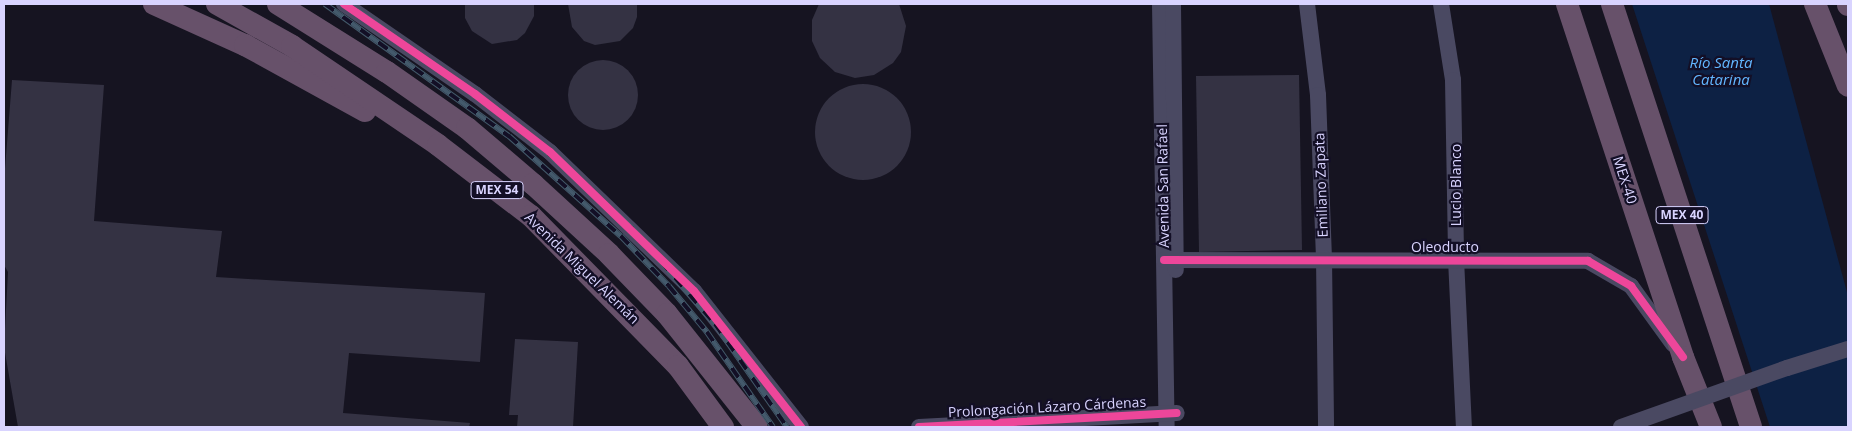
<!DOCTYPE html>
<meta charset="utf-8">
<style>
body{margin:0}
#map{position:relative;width:1852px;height:431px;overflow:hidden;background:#161421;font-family:"Open Sans",sans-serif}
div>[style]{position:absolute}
.water>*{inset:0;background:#0d2144}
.building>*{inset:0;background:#343243}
.round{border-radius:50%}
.minor>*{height:16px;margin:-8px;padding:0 8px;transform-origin:8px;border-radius:8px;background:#4a4962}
.highway>*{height:22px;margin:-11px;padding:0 11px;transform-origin:11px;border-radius:11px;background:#67516a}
.rail>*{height:5.5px;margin-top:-2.75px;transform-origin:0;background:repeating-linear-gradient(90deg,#130f26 0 11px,#43596b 0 22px);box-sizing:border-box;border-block:1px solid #43596b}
.minor-bridge>*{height:16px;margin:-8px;padding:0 8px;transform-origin:8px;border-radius:8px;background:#4a4962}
.cycleway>*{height:8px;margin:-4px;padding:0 4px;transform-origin:4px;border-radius:4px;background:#ed469a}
span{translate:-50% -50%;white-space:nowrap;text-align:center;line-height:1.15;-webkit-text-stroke:4.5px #130f26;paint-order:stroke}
.shield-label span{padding:1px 4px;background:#130f26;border:1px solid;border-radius:4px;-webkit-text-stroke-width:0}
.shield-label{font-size:12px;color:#d9d4ff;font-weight:700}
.street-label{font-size:14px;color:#d9d4ff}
.water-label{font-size:15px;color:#62b6ff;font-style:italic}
.frame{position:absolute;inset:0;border:5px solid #d9d4ff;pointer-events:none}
</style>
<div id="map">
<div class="water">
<i style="clip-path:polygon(1632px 4px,1769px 4px,1848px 296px,1848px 427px,1770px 427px)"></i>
</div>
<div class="building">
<i style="clip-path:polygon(465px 4px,534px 4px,534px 16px,525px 33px,517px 40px,492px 44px,472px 31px,465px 18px)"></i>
<i style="clip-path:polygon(568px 4px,637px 4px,637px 17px,633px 28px,620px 41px,595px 45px,584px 41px,572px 27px)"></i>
<i style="clip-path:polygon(819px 4px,899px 4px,906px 26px,901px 52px,893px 63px,874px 75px,855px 78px,835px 72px,820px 58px,812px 41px,812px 20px)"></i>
<i class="round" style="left:568px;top:60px;width:70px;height:70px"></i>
<i style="clip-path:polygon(1299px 75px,1302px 250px,1199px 252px,1196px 76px)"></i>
<i style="clip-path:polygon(12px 80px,104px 85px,94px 221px,222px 231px,216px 277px,485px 293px,480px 362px,349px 353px,343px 413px,470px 423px,469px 427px,18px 427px,4px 347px,8px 272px,4px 265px,4px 181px)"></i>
<i class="round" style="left:815px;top:84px;width:96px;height:96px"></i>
<i style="clip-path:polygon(515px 339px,578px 342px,573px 427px,517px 427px,518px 415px,509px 415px)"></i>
</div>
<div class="minor">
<i style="left:344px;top:4px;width:159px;rotate:34.5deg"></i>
<i style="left:475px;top:94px;width:95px;rotate:37.7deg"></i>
<i style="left:550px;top:152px;width:200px;rotate:44deg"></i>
<i style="left:694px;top:291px;width:173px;rotate:51.8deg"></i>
<i style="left:1160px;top:4px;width:423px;rotate:89.1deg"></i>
<i style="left:1173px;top:4px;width:266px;rotate:89.4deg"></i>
<i style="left:1307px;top:4px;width:92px;rotate:83.1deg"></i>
<i style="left:1318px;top:95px;width:163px;rotate:87.9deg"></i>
<i style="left:1324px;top:258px;width:169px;rotate:89.3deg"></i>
<i style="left:1441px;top:4px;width:77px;rotate:81deg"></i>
<i style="left:1453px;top:80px;width:179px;rotate:89deg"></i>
<i style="left:1456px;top:259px;width:168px;rotate:87.3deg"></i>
<i style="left:1164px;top:260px;width:424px;rotate:0.1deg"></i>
<i style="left:1588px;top:261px;width:50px;rotate:30.2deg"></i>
<i style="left:1631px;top:286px;width:72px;rotate:54.1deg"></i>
<i style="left:919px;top:427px;width:258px;rotate:-3.1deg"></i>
</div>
<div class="highway">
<i style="left:154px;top:4px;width:100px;rotate:24.3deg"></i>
<i style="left:245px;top:45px;width:137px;rotate:28.8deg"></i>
<i style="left:217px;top:4px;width:86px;rotate:29.2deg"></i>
<i style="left:292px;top:46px;width:176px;rotate:34.1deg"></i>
<i style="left:438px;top:145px;width:117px;rotate:37.4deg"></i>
<i style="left:531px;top:216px;width:210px;rotate:45.6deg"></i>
<i style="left:678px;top:366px;width:76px;rotate:53.6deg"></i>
<i style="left:278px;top:4px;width:128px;rotate:32deg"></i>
<i style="left:387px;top:72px;width:98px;rotate:35deg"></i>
<i style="left:467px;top:128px;width:87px;rotate:40.3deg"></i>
<i style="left:533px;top:184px;width:103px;rotate:42.6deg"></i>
<i style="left:609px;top:254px;width:83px;rotate:46deg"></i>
<i style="left:667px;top:314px;width:144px;rotate:51.5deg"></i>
<i style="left:1567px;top:4px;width:372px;rotate:71.8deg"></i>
<i style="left:1683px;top:357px;width:75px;rotate:68.2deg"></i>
<i style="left:1612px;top:4px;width:445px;rotate:71.8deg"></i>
<i style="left:1815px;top:4px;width:88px;rotate:68.1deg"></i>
<i style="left:1848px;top:4px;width:1px;rotate:90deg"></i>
</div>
<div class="rail">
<i style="left:325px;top:4px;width:226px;rotate:35.7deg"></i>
<i style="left:509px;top:136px;width:150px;rotate:41.8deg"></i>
<i style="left:621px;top:236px;width:69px;rotate:46.2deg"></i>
<i style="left:669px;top:286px;width:60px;rotate:50.4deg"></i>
<i style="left:707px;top:332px;width:116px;rotate:55.2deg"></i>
<i style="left:348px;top:4px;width:206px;rotate:35.7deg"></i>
<i style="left:515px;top:124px;width:157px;rotate:41.6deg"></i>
<i style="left:632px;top:228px;width:127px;rotate:49.2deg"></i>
<i style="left:715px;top:324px;width:126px;rotate:55deg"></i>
</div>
<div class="minor-bridge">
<i style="left:1621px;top:427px;width:176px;rotate:-19.6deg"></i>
<i style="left:1787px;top:368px;width:64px;rotate:-17.3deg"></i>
</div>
<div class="cycleway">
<i style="left:344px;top:4px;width:159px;rotate:34.5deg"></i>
<i style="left:475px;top:94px;width:95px;rotate:37.7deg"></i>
<i style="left:550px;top:152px;width:200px;rotate:44deg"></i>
<i style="left:694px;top:291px;width:173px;rotate:51.8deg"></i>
<i style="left:1164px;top:260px;width:424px;rotate:0.1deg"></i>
<i style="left:1588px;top:261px;width:50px;rotate:30.2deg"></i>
<i style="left:1631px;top:286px;width:88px;rotate:53.8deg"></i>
<i style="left:919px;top:427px;width:258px;rotate:-3.1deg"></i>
</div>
<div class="shield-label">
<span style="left:497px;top:190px">MEX 54</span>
<span style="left:1682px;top:215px">MEX 40</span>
</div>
<div class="street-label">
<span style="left:1625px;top:180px;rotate:72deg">MEX-40</span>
<span style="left:1321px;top:185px;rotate:-92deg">Emiliano Zapata</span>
<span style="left:1456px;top:185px;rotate:-90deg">Lucio Blanco</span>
<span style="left:1163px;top:186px;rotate:-91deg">Avenida San Rafael</span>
<span style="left:1445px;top:247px">Oleoducto</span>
<span style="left:582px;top:268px;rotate:44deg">Avenida Miguel Alemán</span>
<span style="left:1047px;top:407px;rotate:-3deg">Prolongación Lázaro Cárdenas</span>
</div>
<div class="water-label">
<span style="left:1721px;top:71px">Río Santa<br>Catarina</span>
</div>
<div class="frame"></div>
</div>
